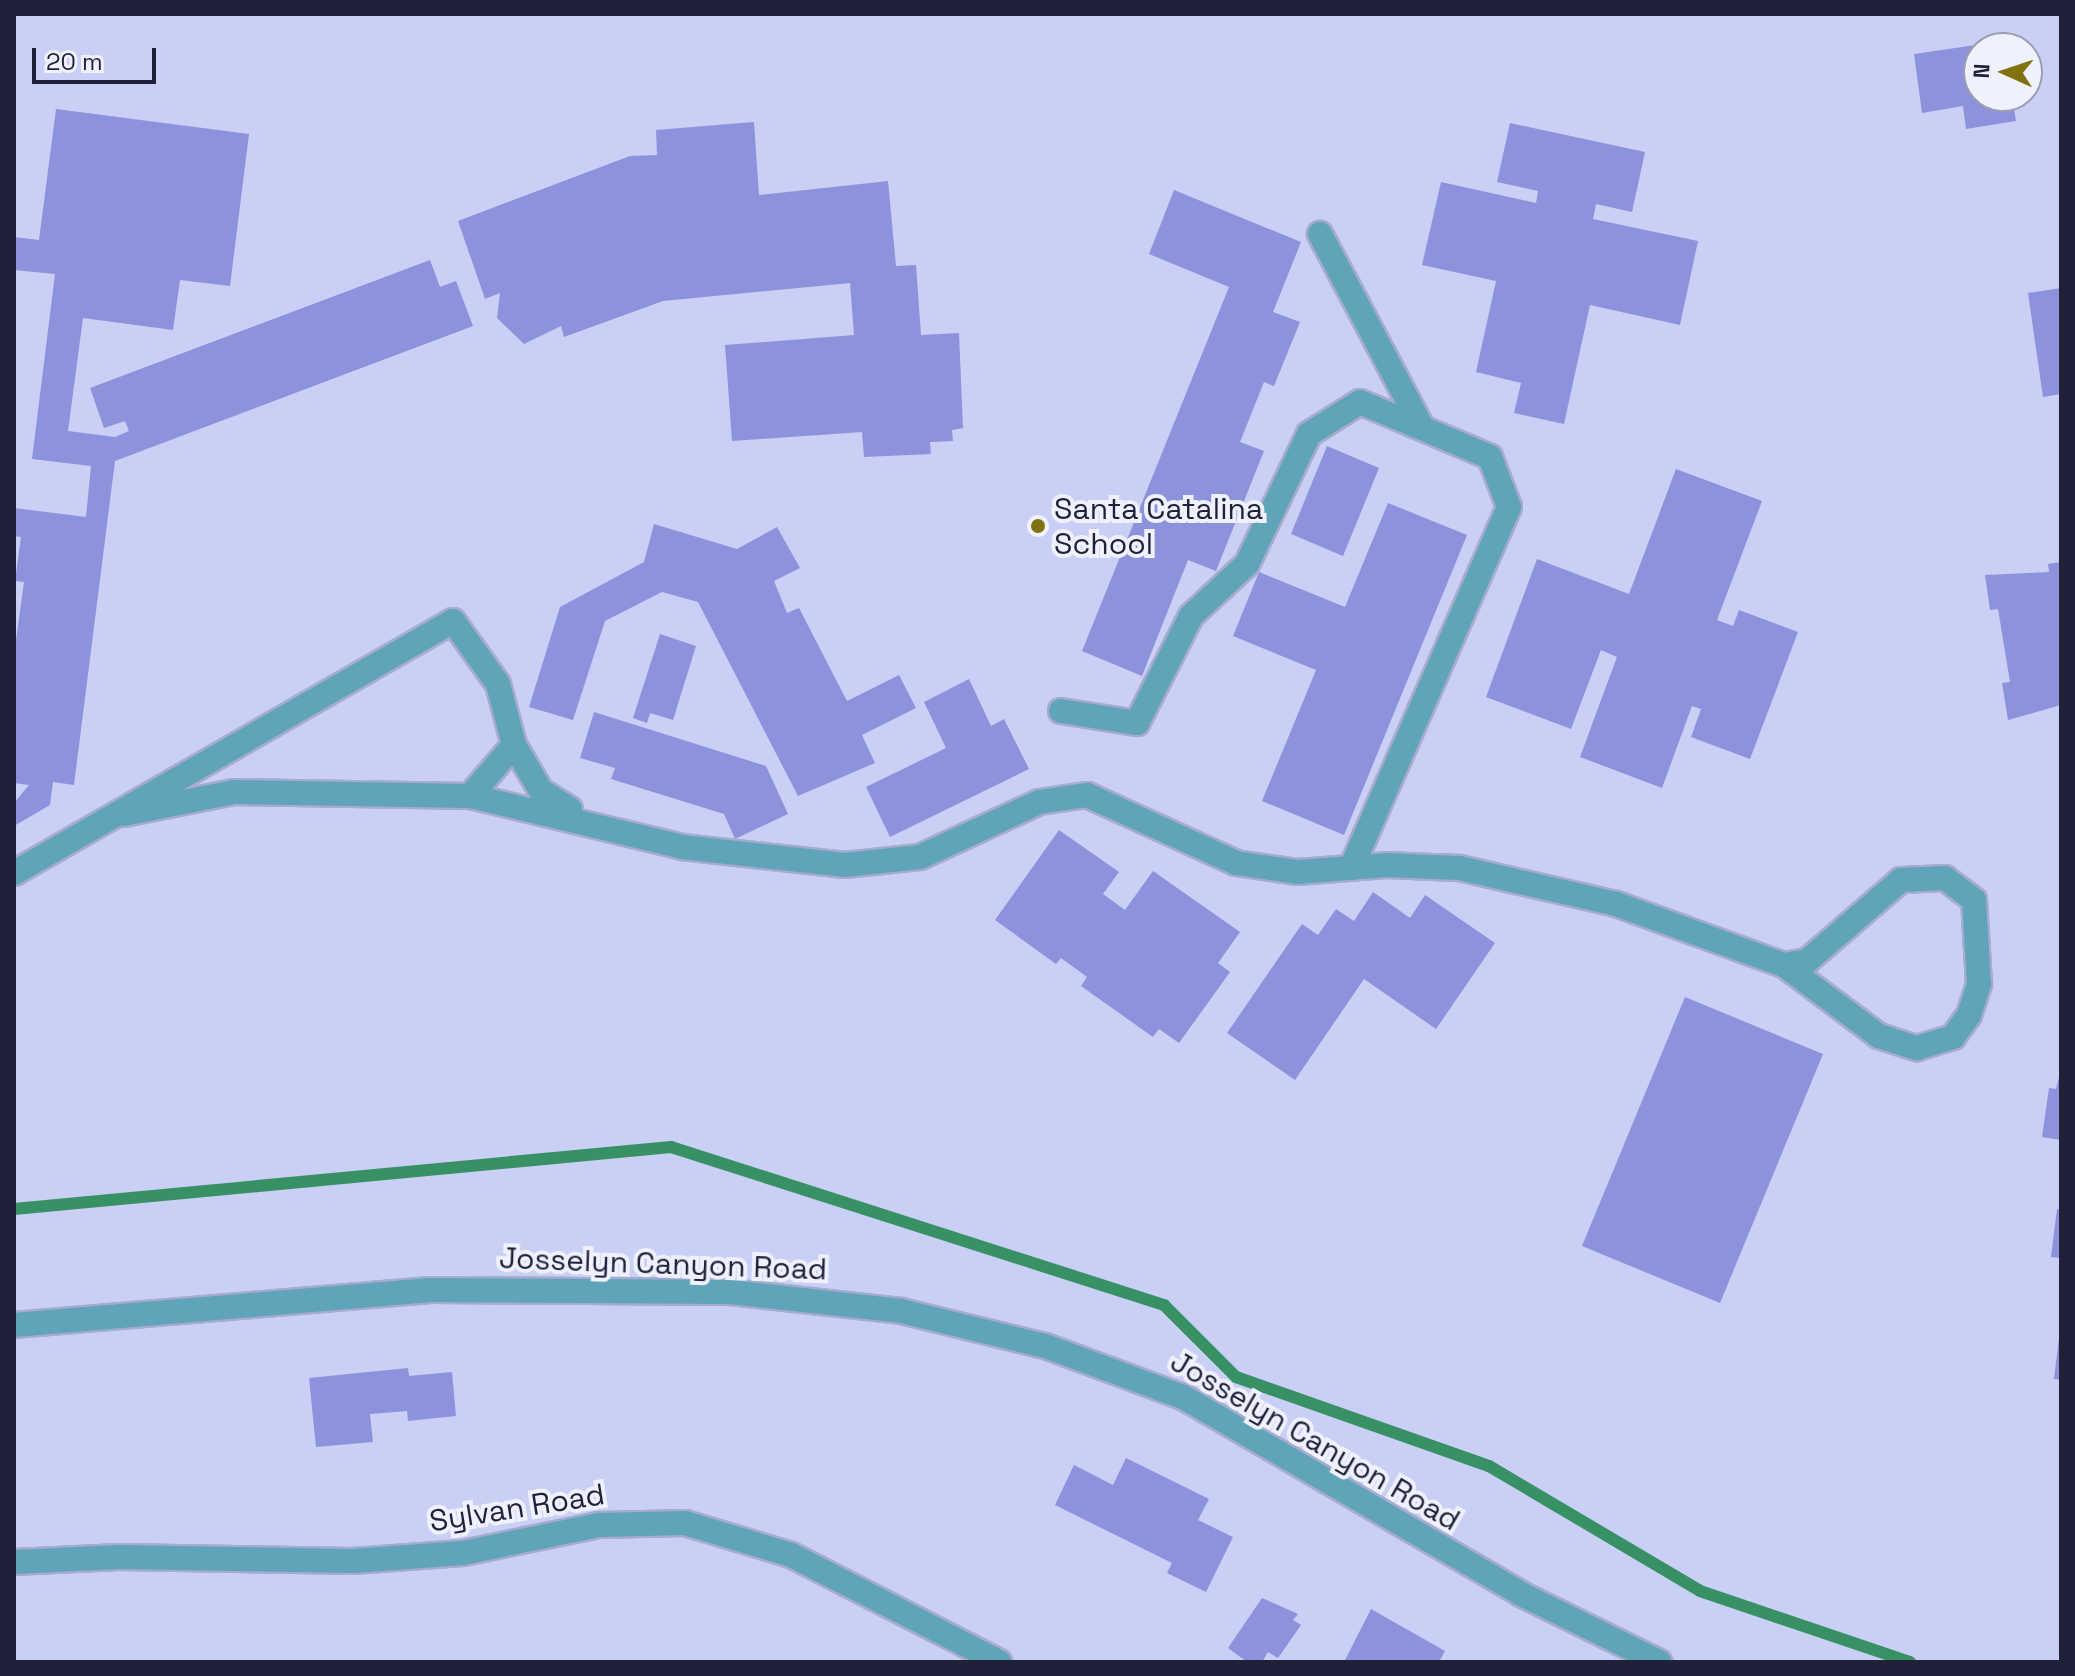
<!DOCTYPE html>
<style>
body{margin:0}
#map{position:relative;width:2075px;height:1676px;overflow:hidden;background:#c9cff5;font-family:"Space Grotesk",sans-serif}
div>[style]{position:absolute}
.stream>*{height:12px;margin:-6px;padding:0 6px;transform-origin:6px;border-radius:6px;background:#389065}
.building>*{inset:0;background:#8c93dc}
.roads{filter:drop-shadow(2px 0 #a7accf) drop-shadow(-2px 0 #a7accf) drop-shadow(0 2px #a7accf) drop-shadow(0 -2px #a7accf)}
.minor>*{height:24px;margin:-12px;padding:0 12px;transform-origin:12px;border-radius:12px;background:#5fa4b8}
.dots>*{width:22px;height:22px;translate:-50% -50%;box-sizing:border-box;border:4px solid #eff1ff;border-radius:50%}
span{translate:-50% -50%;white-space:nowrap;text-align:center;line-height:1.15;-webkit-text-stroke:8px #eff1ff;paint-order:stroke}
.poi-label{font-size:30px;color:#1f2139}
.left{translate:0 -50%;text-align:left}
.street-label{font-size:30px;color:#1f2139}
.frame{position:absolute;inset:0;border:16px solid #1f2139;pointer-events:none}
.north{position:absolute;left:1963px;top:32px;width:80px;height:80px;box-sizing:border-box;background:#eff1ff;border:2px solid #9c9eb0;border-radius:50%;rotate:273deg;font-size:22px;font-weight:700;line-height:32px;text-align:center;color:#1f2139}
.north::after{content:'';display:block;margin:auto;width:28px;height:36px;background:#807111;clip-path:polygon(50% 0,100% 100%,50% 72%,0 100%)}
.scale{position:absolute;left:32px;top:48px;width:124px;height:36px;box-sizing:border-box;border:4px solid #1f2139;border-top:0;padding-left:10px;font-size:24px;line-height:28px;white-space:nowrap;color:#1f2139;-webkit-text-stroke:6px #eff1ff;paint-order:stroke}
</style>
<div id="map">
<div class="stream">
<i style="left:14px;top:1209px;width:660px;rotate:-5.39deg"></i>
<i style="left:671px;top:1147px;width:518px;rotate:17.77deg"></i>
<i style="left:1164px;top:1305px;width:102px;rotate:45deg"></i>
<i style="left:1236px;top:1377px;width:268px;rotate:19.4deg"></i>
<i style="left:1489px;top:1466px;width:245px;rotate:30.6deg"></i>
<i style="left:1700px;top:1591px;width:222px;rotate:18.7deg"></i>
</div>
<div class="building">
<i style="clip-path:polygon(2003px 41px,2005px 48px,1979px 48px,1979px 96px,2012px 96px,2016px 121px,1966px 129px,1963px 106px,1922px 113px,1914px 54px)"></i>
<i style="clip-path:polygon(56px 109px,249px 134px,230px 286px,180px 280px,173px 330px,83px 318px,68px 431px,115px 437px,129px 431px,125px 421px,104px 428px,90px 388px,430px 260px,440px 287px,456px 281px,473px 326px,115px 461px,74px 785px,53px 782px,50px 805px,14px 826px,14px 803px,29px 785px,14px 783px,14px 655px,24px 582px,15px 581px,21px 537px,14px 536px,14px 508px,86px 517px,91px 466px,32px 459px,55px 274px,14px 270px,14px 237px,39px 240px)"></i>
<i style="clip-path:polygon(754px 122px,759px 195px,888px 181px,896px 266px,916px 265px,921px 335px,959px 333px,963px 428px,952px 430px,953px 441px,930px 442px,931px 454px,864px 457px,862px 432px,732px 441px,725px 345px,854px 335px,850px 283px,663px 301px,564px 337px,561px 326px,524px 344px,497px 318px,500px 293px,485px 299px,458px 221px,630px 156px,657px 155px,656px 130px)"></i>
<i style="clip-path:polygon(1510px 123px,1645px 152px,1632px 212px,1596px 204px,1593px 219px,1698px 241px,1680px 325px,1590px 305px,1564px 424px,1514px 413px,1521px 383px,1476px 372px,1496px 281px,1422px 265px,1441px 182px,1536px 203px,1538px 191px,1497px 182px)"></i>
<i style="clip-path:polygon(1174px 190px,1301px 242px,1273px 312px,1300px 322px,1274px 386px,1264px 382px,1240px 442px,1264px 451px,1216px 571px,1188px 560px,1142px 676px,1082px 651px,1229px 287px,1149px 254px)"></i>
<i style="clip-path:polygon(2061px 288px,2061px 394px,2043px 397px,2028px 293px)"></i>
<i style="clip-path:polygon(1327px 446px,1379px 468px,1343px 556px,1291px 534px)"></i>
<i style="clip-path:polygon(1676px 469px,1762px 501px,1717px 620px,1733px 626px,1739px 610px,1798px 632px,1750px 759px,1691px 737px,1701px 709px,1692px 706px,1662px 788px,1580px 757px,1617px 657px,1601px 650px,1571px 729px,1486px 697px,1537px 559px,1629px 594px)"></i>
<i style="clip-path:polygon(1388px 503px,1467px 535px,1344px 835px,1262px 801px,1316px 670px,1233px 636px,1259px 572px,1345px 607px)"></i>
<i style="clip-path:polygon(654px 524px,737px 549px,777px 527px,800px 568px,774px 581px,787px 613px,799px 608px,847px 701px,899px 675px,916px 708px,862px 735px,875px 763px,798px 796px,698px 602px,662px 592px,605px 621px,573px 720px,529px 707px,560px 607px,644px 562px)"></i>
<i style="clip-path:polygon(2061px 562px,2061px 705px,2008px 720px,2002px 683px,2010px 682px,1998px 609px,1990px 610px,1985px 575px,2049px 572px,2048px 564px)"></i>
<i style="clip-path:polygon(660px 634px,696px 646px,673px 720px,650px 713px,647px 723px,633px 718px)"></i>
<i style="clip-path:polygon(969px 679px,991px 726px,1004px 719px,1029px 769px,890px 837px,866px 787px,946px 748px,924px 702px)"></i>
<i style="clip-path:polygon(594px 712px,766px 766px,788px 814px,735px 839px,724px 814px,611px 779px,615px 768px,580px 758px)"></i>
<i style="clip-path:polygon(1059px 830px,1119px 872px,1103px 894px,1125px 910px,1153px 871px,1240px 932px,1218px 963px,1230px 972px,1179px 1043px,1159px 1029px,1153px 1037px,1081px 986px,1087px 977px,1061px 958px,1056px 964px,995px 920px)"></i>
<i style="clip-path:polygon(1373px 892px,1410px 918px,1425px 895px,1495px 943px,1436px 1029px,1364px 979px,1295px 1080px,1227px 1033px,1302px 924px,1318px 935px,1336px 909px,1354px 921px)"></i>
<i style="clip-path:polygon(1685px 997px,1823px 1054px,1720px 1303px,1582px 1246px)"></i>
<i style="clip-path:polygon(2061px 1069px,2061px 1140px,2042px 1137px,2049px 1088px,2056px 1089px)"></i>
<i style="clip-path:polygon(2057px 1209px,2061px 1210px,2061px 1258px,2051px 1257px)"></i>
<i style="clip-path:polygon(2059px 1338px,2061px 1338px,2061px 1380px,2054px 1379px)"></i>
<i style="clip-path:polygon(408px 1368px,409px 1376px,452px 1372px,456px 1416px,408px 1421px,407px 1411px,370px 1414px,373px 1442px,316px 1447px,309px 1378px)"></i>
<i style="clip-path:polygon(1126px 1458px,1209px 1499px,1198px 1520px,1233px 1537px,1206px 1592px,1167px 1573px,1172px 1563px,1055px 1505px,1074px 1465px,1113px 1485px)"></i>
<i style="clip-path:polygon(1262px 1598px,1298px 1614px,1293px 1620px,1301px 1625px,1278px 1658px,1268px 1652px,1262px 1662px,1247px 1662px,1228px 1648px)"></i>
<i style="clip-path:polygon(1371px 1609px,1445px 1651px,1439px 1662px,1344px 1662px)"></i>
</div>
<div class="roads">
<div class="minor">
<i style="left:1320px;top:234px;width:212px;rotate:62.2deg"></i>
<i style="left:1061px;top:711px;width:77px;rotate:9deg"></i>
<i style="left:1137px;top:723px;width:120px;rotate:-63.2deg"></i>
<i style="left:1191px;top:616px;width:76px;rotate:-42.9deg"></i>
<i style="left:1247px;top:564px;width:144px;rotate:-64.5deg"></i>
<i style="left:1309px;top:434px;width:60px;rotate:-32.1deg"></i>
<i style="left:1360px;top:402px;width:141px;rotate:22.9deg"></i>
<i style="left:1490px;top:457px;width:53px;rotate:69.2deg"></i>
<i style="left:1509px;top:507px;width:394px;rotate:113.6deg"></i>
<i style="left:470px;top:796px;width:67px;rotate:-49.2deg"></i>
<i style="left:124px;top:814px;width:112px;rotate:-11.3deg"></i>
<i style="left:234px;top:792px;width:236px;rotate:1deg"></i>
<i style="left:470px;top:796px;width:218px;rotate:13.5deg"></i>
<i style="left:682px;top:847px;width:164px;rotate:6.3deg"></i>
<i style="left:845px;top:865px;width:75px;rotate:-6.1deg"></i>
<i style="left:920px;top:857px;width:131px;rotate:-24.8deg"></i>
<i style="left:1039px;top:802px;width:49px;rotate:-8.3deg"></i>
<i style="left:1087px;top:795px;width:164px;rotate:24.5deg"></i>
<i style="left:1236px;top:863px;width:63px;rotate:8.3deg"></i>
<i style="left:1298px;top:872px;width:88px;rotate:-4.5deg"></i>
<i style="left:1386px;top:865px;width:73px;rotate:2.4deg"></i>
<i style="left:1459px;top:868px;width:161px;rotate:12.9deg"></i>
<i style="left:1616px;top:904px;width:179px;rotate:20deg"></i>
<i style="left:1784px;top:965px;width:119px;rotate:36.8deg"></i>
<i style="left:1879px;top:1036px;width:40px;rotate:18deg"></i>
<i style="left:1917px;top:1048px;width:38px;rotate:-17deg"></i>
<i style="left:1953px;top:1037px;width:27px;rotate:-54deg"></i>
<i style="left:1969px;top:1015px;width:33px;rotate:-72deg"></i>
<i style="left:1979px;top:984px;width:84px;rotate:-93.4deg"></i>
<i style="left:1974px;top:900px;width:36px;rotate:-143deg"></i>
<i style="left:1945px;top:878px;width:44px;rotate:177.4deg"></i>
<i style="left:1901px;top:880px;width:124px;rotate:139.2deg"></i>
<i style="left:1807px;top:961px;width:23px;rotate:170deg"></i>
<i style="left:14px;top:873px;width:506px;rotate:-29.86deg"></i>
<i style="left:453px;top:621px;width:77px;rotate:54.5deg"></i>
<i style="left:498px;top:684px;width:63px;rotate:75.3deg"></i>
<i style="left:514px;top:745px;width:53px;rotate:59.6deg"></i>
<i style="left:541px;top:791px;width:34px;rotate:32deg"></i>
<i style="left:14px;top:1325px;width:418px;rotate:-4.8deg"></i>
<i style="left:431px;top:1290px;width:299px;rotate:0.4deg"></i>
<i style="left:730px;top:1292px;width:172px;rotate:6.3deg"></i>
<i style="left:901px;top:1311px;width:148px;rotate:13.7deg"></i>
<i style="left:1045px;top:1346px;width:147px;rotate:20.3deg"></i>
<i style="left:1183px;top:1397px;width:391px;rotate:30.2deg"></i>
<i style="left:1521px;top:1594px;width:154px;rotate:26.2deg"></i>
<i style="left:14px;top:1562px;width:105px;rotate:-2.7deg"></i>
<i style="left:119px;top:1557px;width:234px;rotate:1deg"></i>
<i style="left:353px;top:1561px;width:110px;rotate:-4.2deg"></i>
<i style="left:463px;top:1553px;width:140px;rotate:-11.6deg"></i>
<i style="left:600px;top:1525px;width:85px;rotate:-1.3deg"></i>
<i style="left:685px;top:1523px;width:111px;rotate:16.8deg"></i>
<i style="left:791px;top:1555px;width:234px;rotate:27.2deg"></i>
</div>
</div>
<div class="dots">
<i style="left:1038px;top:526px;background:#807111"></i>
</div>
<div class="poi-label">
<span class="left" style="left:1054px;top:526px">Santa Catalina<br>School</span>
</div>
<div class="street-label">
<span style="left:663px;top:1264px;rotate:2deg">Josselyn Canyon Road</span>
<span style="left:1315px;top:1441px;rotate:30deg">Josselyn Canyon Road</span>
<span style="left:517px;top:1508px;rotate:-9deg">Sylvan Road</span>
</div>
<div class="frame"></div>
<div class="north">N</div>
<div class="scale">20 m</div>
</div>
